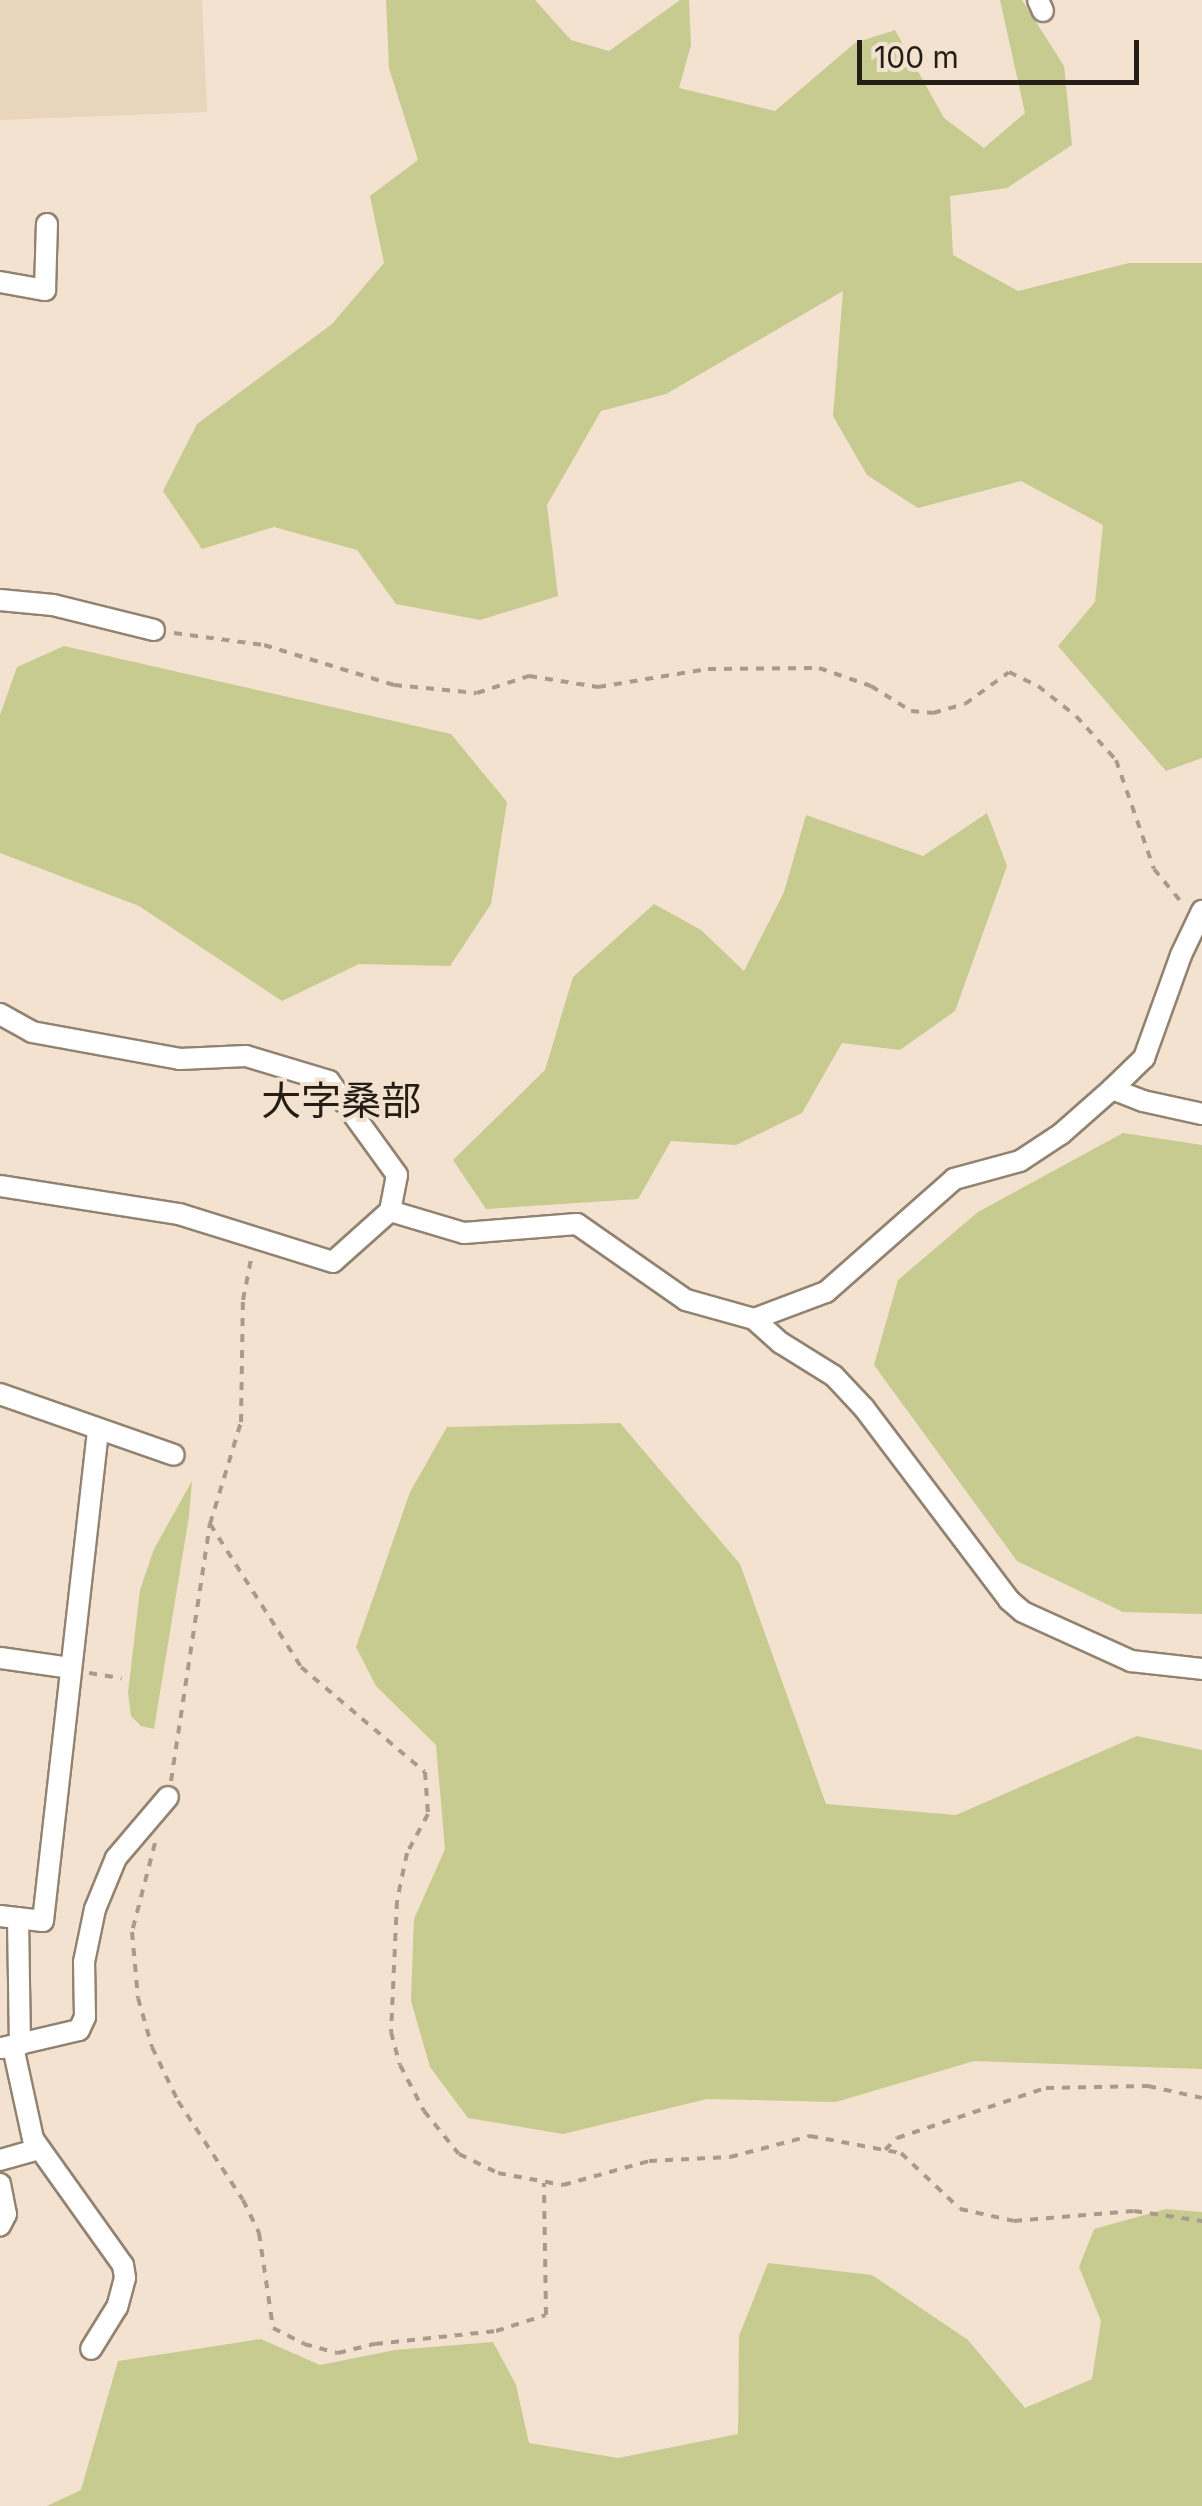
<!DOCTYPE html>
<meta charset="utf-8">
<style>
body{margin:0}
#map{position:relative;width:1202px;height:2506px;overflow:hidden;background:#f3e2cf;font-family:Inter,"Noto Sans JP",sans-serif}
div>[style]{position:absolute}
.built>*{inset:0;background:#e9d4bc}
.green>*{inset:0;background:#c7cb8f}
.path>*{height:4px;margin-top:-2px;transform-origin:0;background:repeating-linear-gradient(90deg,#a89b8c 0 8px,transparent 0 16px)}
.roads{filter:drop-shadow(2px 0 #928371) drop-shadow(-2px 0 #928371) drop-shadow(0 2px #928371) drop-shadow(0 -2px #928371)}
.street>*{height:20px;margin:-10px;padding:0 10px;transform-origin:10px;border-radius:10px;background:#fff}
span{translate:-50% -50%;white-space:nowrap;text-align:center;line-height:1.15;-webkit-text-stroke:8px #f3e2cf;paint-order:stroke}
.quarter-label{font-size:40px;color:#241e17}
.scale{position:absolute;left:857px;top:40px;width:282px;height:45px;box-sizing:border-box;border:5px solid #241e17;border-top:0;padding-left:12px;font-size:30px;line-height:35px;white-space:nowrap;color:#241e17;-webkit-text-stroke:8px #f3e2cf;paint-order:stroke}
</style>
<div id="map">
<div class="built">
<i style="clip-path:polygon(0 0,202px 0,207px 112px,0 120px)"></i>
</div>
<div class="green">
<i style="clip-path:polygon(386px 0,535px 0,571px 40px,609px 51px,680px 0,689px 0,691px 45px,679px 88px,775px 111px,855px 43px,895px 30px,944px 118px,984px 148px,1025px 113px,1000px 0,1022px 0,1064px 66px,1072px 145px,1007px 188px,950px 196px,953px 255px,1018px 291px,1129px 263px,1202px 263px,1202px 758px,1166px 771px,1058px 646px,1095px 602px,1103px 525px,1021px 481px,918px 508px,867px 475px,833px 416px,843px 291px,666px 394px,601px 411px,547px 505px,558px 596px,480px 620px,396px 604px,357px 550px,274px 527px,202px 549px,163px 491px,197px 424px,332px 324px,384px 263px,370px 196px,418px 160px,389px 68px)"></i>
<i style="clip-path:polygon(64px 646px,451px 734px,507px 802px,491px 904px,450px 966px,359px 964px,282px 1001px,139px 906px,0 853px,0 715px,17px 667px)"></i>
<i style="clip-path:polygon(987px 813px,1007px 866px,955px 1011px,900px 1050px,842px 1043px,802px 1113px,736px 1145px,671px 1141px,638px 1199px,486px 1209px,453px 1160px,545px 1070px,573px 977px,654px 904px,701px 930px,744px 971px,784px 892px,806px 815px,923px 856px)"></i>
<i style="clip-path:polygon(1123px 1133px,1202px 1145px,1202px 1614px,1123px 1612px,1017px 1561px,874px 1365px,898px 1280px,978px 1212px)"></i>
<i style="clip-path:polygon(620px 1423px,740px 1564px,826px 1804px,956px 1815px,1137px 1736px,1202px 1750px,1202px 2069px,974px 2061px,836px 2102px,707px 2099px,563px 2134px,468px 2118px,430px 2067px,411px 2001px,414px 1919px,445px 1849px,436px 1745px,376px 1686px,356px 1647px,410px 1492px,447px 1427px)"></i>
<i style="clip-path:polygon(192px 1481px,189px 1516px,154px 1729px,141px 1726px,131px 1716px,128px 1693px,140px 1590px,154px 1549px)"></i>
<i style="clip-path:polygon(1166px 2209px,1202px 2212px,1202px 2506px,47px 2506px,81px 2490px,118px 2361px,261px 2339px,320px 2365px,395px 2350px,493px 2342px,516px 2385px,529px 2443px,618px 2458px,738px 2434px,739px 2336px,768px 2263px,872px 2275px,968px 2340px,1025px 2408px,1092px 2379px,1101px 2321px,1079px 2267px,1094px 2229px)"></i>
</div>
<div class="path">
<i style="left:174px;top:633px;width:91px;rotate:7.6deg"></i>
<i style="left:264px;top:645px;width:136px;rotate:17.1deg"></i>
<i style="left:394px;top:685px;width:83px;rotate:5.5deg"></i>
<i style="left:477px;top:693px;width:55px;rotate:-18.1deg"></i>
<i style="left:529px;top:676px;width:70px;rotate:9.1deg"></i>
<i style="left:598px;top:687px;width:111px;rotate:-9.3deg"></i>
<i style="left:708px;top:669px;width:111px;rotate:-0.5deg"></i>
<i style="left:819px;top:668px;width:55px;rotate:19.1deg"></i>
<i style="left:871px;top:686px;width:47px;rotate:32deg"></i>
<i style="left:911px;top:711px;width:22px;rotate:5deg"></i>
<i style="left:933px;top:713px;width:33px;rotate:-16deg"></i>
<i style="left:965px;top:704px;width:54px;rotate:-36deg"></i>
<i style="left:1009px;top:672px;width:32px;rotate:26deg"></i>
<i style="left:1038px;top:686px;width:48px;rotate:38.3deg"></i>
<i style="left:1076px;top:716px;width:59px;rotate:47.7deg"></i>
<i style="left:1116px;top:760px;width:115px;rotate:70.8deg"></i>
<i style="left:1154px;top:869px;width:45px;rotate:50.4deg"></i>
<i style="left:210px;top:1524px;width:169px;rotate:57.5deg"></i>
<i style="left:301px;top:1667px;width:162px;rotate:40.3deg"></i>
<i style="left:425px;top:1772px;width:42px;rotate:85.9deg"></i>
<i style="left:428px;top:1814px;width:44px;rotate:118.3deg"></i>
<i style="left:407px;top:1853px;width:49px;rotate:101.8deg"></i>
<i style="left:397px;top:1901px;width:131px;rotate:92.6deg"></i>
<i style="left:391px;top:2032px;width:34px;rotate:75deg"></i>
<i style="left:400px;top:2065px;width:52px;rotate:62.4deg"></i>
<i style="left:424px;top:2111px;width:55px;rotate:50.9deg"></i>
<i style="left:459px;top:2154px;width:43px;rotate:26deg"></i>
<i style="left:498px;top:2173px;width:66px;rotate:10.5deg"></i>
<i style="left:563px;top:2185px;width:89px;rotate:-15.6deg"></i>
<i style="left:649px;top:2161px;width:81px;rotate:-2.8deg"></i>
<i style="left:730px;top:2157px;width:83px;rotate:-14.7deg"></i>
<i style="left:810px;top:2136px;width:93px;rotate:10.6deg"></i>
<i style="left:901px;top:2153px;width:81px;rotate:43.5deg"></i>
<i style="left:960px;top:2209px;width:55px;rotate:12.5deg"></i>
<i style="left:1014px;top:2221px;width:120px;rotate:-4.8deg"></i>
<i style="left:1134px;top:2211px;width:69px;rotate:8.4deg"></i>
<i style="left:89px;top:1673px;width:33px;rotate:9deg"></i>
<i style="left:171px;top:1781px;width:260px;rotate:-81.4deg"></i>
<i style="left:210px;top:1524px;width:107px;rotate:-73.1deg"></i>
<i style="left:241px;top:1422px;width:122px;rotate:-89.1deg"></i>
<i style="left:243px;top:1300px;width:47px;rotate:-78.9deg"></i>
<i style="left:155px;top:1843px;width:92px;rotate:104.5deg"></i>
<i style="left:132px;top:1932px;width:66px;rotate:84.8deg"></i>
<i style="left:138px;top:1998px;width:51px;rotate:74.1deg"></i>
<i style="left:152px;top:2047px;width:60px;rotate:64.3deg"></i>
<i style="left:178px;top:2101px;width:118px;rotate:56.7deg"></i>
<i style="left:243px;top:2200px;width:37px;rotate:64deg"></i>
<i style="left:259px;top:2233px;width:96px;rotate:81.6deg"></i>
<i style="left:273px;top:2328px;width:35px;rotate:27deg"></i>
<i style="left:304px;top:2344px;width:35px;rotate:15deg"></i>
<i style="left:338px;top:2353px;width:38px;rotate:-14deg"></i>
<i style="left:375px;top:2344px;width:122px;rotate:-6.1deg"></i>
<i style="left:496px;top:2331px;width:52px;rotate:-17.7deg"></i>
<i style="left:546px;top:2315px;width:132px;rotate:-90.9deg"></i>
<i style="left:885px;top:2150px;width:17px;rotate:-45deg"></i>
<i style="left:897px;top:2138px;width:157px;rotate:-18.6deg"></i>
<i style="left:1046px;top:2088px;width:102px;rotate:-1.1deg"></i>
<i style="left:1148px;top:2086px;width:55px;rotate:12.5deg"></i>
</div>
<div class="roads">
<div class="street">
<i style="left:1038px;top:0;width:12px;rotate:66deg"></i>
<i style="left:0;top:282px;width:46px;rotate:10.1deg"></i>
<i style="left:45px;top:290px;width:66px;rotate:-88.3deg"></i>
<i style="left:0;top:600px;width:53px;rotate:5.4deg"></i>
<i style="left:53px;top:605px;width:104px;rotate:13.9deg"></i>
<i style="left:0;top:1014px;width:37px;rotate:29deg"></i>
<i style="left:32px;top:1032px;width:150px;rotate:10.3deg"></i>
<i style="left:180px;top:1059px;width:66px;rotate:-2.6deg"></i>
<i style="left:246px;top:1056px;width:87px;rotate:16.8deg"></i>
<i style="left:329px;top:1081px;width:116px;rotate:54.1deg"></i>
<i style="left:397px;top:1175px;width:37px;rotate:101deg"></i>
<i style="left:390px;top:1211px;width:76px;rotate:138.2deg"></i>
<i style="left:333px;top:1262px;width:161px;rotate:-162.7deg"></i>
<i style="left:179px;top:1214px;width:181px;rotate:-171.1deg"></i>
<i style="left:1112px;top:1089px;width:33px;rotate:21deg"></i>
<i style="left:1143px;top:1101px;width:60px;rotate:12.4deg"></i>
<i style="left:390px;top:1211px;width:77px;rotate:16.6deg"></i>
<i style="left:464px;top:1233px;width:113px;rotate:-4.6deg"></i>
<i style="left:577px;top:1224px;width:133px;rotate:34.9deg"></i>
<i style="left:686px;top:1300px;width:71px;rotate:15.6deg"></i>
<i style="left:754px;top:1319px;width:36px;rotate:42deg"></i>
<i style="left:781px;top:1343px;width:62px;rotate:31.9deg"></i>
<i style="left:834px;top:1376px;width:44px;rotate:46.8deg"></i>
<i style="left:864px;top:1408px;width:241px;rotate:52.9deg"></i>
<i style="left:1009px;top:1600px;width:18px;rotate:41deg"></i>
<i style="left:1023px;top:1612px;width:119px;rotate:24.4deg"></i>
<i style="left:1131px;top:1661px;width:71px;rotate:6.4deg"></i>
<i style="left:754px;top:1319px;width:77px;rotate:-20.6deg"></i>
<i style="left:826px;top:1292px;width:171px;rotate:-41.4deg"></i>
<i style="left:954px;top:1179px;width:68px;rotate:-15.3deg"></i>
<i style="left:1020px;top:1161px;width:49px;rotate:-33.4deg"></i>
<i style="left:1061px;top:1134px;width:68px;rotate:-41.4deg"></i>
<i style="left:1112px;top:1089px;width:45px;rotate:-44.1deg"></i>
<i style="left:1144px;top:1058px;width:109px;rotate:-70.2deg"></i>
<i style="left:1181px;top:955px;width:49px;rotate:-64.5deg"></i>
<i style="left:0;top:1394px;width:184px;rotate:19.3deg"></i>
<i style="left:0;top:1658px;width:71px;rotate:8.1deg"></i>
<i style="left:0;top:1916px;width:43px;rotate:6.6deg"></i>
<i style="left:43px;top:1921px;width:495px;rotate:-83.6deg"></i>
<i style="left:18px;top:1918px;width:127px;rotate:89.1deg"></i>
<i style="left:13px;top:2047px;width:94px;rotate:77.7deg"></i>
<i style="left:33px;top:2139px;width:155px;rotate:54.5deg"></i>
<i style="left:123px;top:2265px;width:13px;rotate:81deg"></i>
<i style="left:125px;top:2278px;width:30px;rotate:105deg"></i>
<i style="left:117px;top:2307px;width:49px;rotate:121.8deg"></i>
<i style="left:2px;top:2048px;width:79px;rotate:-13.2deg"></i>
<i style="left:79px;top:2030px;width:14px;rotate:-65deg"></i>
<i style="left:85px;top:2017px;width:55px;rotate:-91deg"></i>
<i style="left:84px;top:1962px;width:54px;rotate:-78.3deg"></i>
<i style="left:95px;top:1909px;width:55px;rotate:-67.6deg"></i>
<i style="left:116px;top:1858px;width:80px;rotate:-49.6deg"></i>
<i style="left:0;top:2160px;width:41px;rotate:-15.8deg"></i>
<i style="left:0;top:2184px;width:31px;rotate:79deg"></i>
<i style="left:6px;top:2214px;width:13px;rotate:117deg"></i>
</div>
</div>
<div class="quarter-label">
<span style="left:341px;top:1101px">大字桑部</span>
</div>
<div class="scale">100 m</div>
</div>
